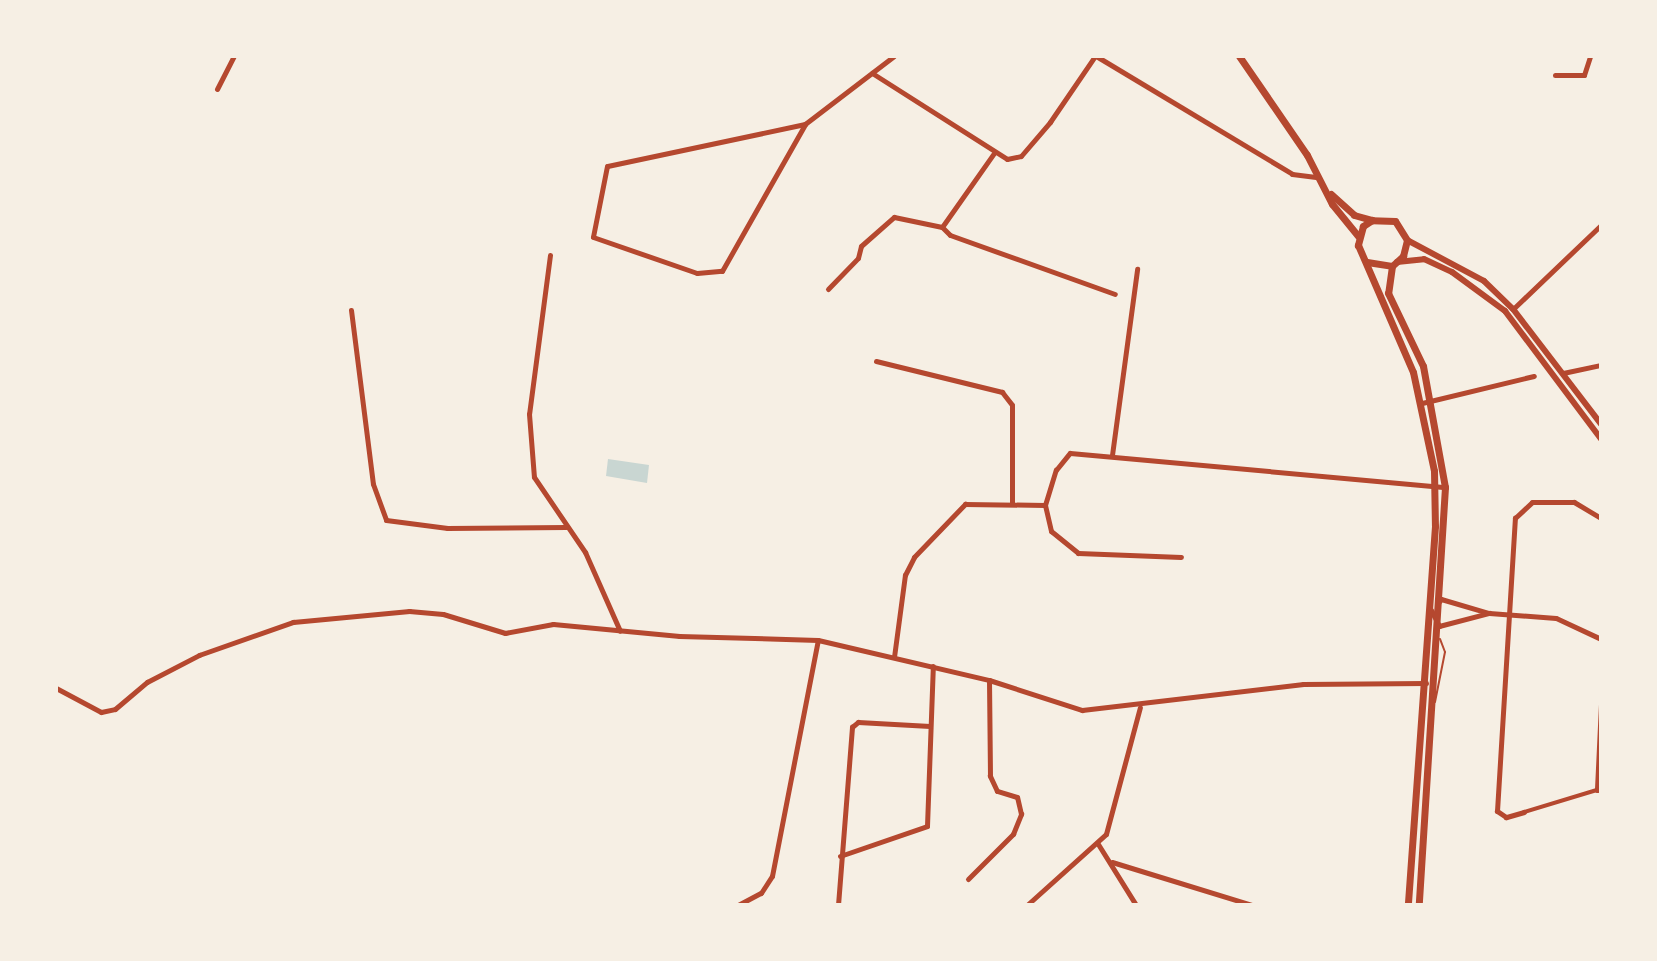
<!DOCTYPE html>
<style>
body{margin:0}
#map{position:relative;width:1657px;height:961px;overflow:hidden;background:#f6efe4;font-family:Spectral,serif}
div>[style]{position:absolute}
.water>*{inset:0;background:#c9d6d2}
.service>*{height:2px;margin:-1px;padding:0 1px;transform-origin:1px;border-radius:1px;background:#b5482f}
.pedestrian>*{height:4px;margin:-2px;padding:0 2px;transform-origin:2px;border-radius:2px;background:#b5482f}
.minor>*{height:5px;margin:-2.5px;padding:0 2.5px;transform-origin:2.5px;border-radius:2.5px;background:#b5482f}
.tertiary>*{height:6px;margin:-3px;padding:0 3px;transform-origin:3px;border-radius:3px;background:#b5482f}
.secondary>*{height:7px;margin:-3.5px;padding:0 3.5px;transform-origin:3.5px;border-radius:3.5px;background:#b5482f}
span{translate:-50% -50%;white-space:nowrap;text-align:center;line-height:1.15;-webkit-text-stroke:8px #f6efe4;paint-order:stroke}
.frame{position:absolute;inset:0;border:58px solid #f6efe4;pointer-events:none}
</style>
<div id="map">
<div class="water">
<i style="clip-path:polygon(608px 459px,649px 465px,647px 483px,606px 476px)"></i>
</div>
<div class="service">
<i style="left:1435px;top:702px;width:51px;rotate:-78.7deg"></i>
<i style="left:1445px;top:652px;width:14px;rotate:-111deg"></i>
</div>
<div class="pedestrian">
<i style="left:1524px;top:812px;width:76px;rotate:-16.8deg"></i>
</div>
<div class="minor">
<i style="left:1096px;top:56px;width:229px;rotate:31deg"></i>
<i style="left:1292px;top:174px;width:26px;rotate:7deg"></i>
<i style="left:872px;top:73px;width:160px;rotate:32.5deg"></i>
<i style="left:1007px;top:159px;width:14px;rotate:-12deg"></i>
<i style="left:1021px;top:156px;width:45px;rotate:-49.5deg"></i>
<i style="left:1050px;top:122px;width:80px;rotate:-55.7deg"></i>
<i style="left:1555px;top:75px;width:29px"></i>
<i style="left:1584px;top:75px;width:20px;rotate:-72deg"></i>
<i style="left:217px;top:89px;width:37px;rotate:-63deg"></i>
<i style="left:805px;top:124px;width:202px;rotate:168deg"></i>
<i style="left:607px;top:166px;width:72px;rotate:101.2deg"></i>
<i style="left:593px;top:237px;width:110px;rotate:19.1deg"></i>
<i style="left:697px;top:273px;width:25px;rotate:-5deg"></i>
<i style="left:722px;top:271px;width:169px;rotate:-60.5deg"></i>
<i style="left:805px;top:124px;width:112px;rotate:-37.4deg"></i>
<i style="left:942px;top:227px;width:11px;rotate:45deg"></i>
<i style="left:950px;top:235px;width:175px;rotate:19.7deg"></i>
<i style="left:550px;top:255px;width:160px;rotate:97.5deg"></i>
<i style="left:529px;top:414px;width:63px;rotate:85.5deg"></i>
<i style="left:534px;top:477px;width:91px;rotate:55.8deg"></i>
<i style="left:585px;top:552px;width:86px;rotate:66.1deg"></i>
<i style="left:828px;top:289px;width:43px;rotate:-45.9deg"></i>
<i style="left:858px;top:258px;width:12px;rotate:-76deg"></i>
<i style="left:861px;top:246px;width:44px;rotate:-41.3deg"></i>
<i style="left:894px;top:217px;width:49px;rotate:11.8deg"></i>
<i style="left:942px;top:227px;width:90px;rotate:-54.9deg"></i>
<i style="left:1513px;top:309px;width:122px;rotate:-43.7deg"></i>
<i style="left:351px;top:310px;width:175px;rotate:82.8deg"></i>
<i style="left:373px;top:484px;width:38px;rotate:70deg"></i>
<i style="left:386px;top:520px;width:62px;rotate:7.5deg"></i>
<i style="left:447px;top:528px;width:119px;rotate:-0.5deg"></i>
<i style="left:876px;top:361px;width:130px;rotate:13.8deg"></i>
<i style="left:1002px;top:392px;width:16px;rotate:52deg"></i>
<i style="left:1012px;top:405px;width:99px;rotate:90deg"></i>
<i style="left:1563px;top:373px;width:39px;rotate:-12deg"></i>
<i style="left:1422px;top:403px;width:115px;rotate:-13.6deg"></i>
<i style="left:1112px;top:455px;width:188px;rotate:-82.3deg"></i>
<i style="left:1045px;top:505px;width:27px;rotate:77deg"></i>
<i style="left:1051px;top:531px;width:35px;rotate:39deg"></i>
<i style="left:1078px;top:553px;width:103px;rotate:2.2deg"></i>
<i style="left:1438px;top:603px;width:5px;rotate:-53deg"></i>
<i style="left:1441px;top:599px;width:50px;rotate:16.3deg"></i>
<i style="left:1489px;top:613px;width:67px;rotate:4.3deg"></i>
<i style="left:1556px;top:618px;width:50px;rotate:25deg"></i>
<i style="left:1431px;top:610px;width:18px;rotate:63deg"></i>
<i style="left:1439px;top:626px;width:52px;rotate:-14.6deg"></i>
<i style="left:894px;top:657px;width:83px;rotate:-82.4deg"></i>
<i style="left:905px;top:575px;width:20px;rotate:-63deg"></i>
<i style="left:914px;top:557px;width:74px;rotate:-46.1deg"></i>
<i style="left:965px;top:504px;width:80px;rotate:0.7deg"></i>
<i style="left:1045px;top:505px;width:37px;rotate:-73deg"></i>
<i style="left:1056px;top:470px;width:22px;rotate:-51deg"></i>
<i style="left:1070px;top:453px;width:377px;rotate:5.2deg"></i>
<i style="left:56px;top:688px;width:51px;rotate:28.1deg"></i>
<i style="left:101px;top:712px;width:14px;rotate:-12deg"></i>
<i style="left:115px;top:709px;width:42px;rotate:-40.2deg"></i>
<i style="left:147px;top:682px;width:59px;rotate:-27.4deg"></i>
<i style="left:199px;top:655px;width:100px;rotate:-19.3deg"></i>
<i style="left:293px;top:622px;width:117px;rotate:-5.4deg"></i>
<i style="left:409px;top:611px;width:34px;rotate:5deg"></i>
<i style="left:443px;top:614px;width:65px;rotate:17deg"></i>
<i style="left:505px;top:633px;width:49px;rotate:-10.6deg"></i>
<i style="left:553px;top:624px;width:127px;rotate:5.4deg"></i>
<i style="left:679px;top:636px;width:139px;rotate:1.6deg"></i>
<i style="left:818px;top:640px;width:176px;rotate:13.2deg"></i>
<i style="left:989px;top:680px;width:98px;rotate:17.9deg"></i>
<i style="left:1082px;top:710px;width:223px;rotate:-6.7deg"></i>
<i style="left:1303px;top:684px;width:123px;rotate:-0.5deg"></i>
<i style="left:1601px;top:704px;width:86px;rotate:92.7deg"></i>
<i style="left:1597px;top:790px;width:4px;rotate:-14deg"></i>
<i style="left:1524px;top:812px;width:19px;rotate:164deg"></i>
<i style="left:1506px;top:817px;width:11px;rotate:-146deg"></i>
<i style="left:1497px;top:811px;width:294px;rotate:-86.5deg"></i>
<i style="left:1515px;top:518px;width:23px;rotate:-43deg"></i>
<i style="left:1532px;top:502px;width:42px"></i>
<i style="left:1574px;top:502px;width:31px;rotate:31deg"></i>
<i style="left:1098px;top:844px;width:72px;rotate:58.1deg"></i>
<i style="left:840px;top:856px;width:92px;rotate:-19deg"></i>
<i style="left:927px;top:826px;width:160px;rotate:-87.9deg"></i>
<i style="left:1112px;top:862px;width:146px;rotate:17.1deg"></i>
<i style="left:968px;top:879px;width:64px;rotate:-45deg"></i>
<i style="left:1013px;top:834px;width:22px;rotate:-68deg"></i>
<i style="left:1021px;top:814px;width:17px;rotate:-103deg"></i>
<i style="left:1017px;top:797px;width:21px;rotate:-163deg"></i>
<i style="left:997px;top:791px;width:17px;rotate:-115deg"></i>
<i style="left:990px;top:776px;width:96px;rotate:-90.6deg"></i>
<i style="left:738px;top:905px;width:26px;rotate:-28deg"></i>
<i style="left:761px;top:893px;width:20px;rotate:-57deg"></i>
<i style="left:772px;top:876px;width:240px;rotate:-79deg"></i>
<i style="left:838px;top:905px;width:179px;rotate:-85.5deg"></i>
<i style="left:852px;top:727px;width:8px;rotate:-40deg"></i>
<i style="left:858px;top:722px;width:72px;rotate:3.2deg"></i>
<i style="left:1027px;top:905px;width:106px;rotate:-41.9deg"></i>
<i style="left:1106px;top:834px;width:131px;rotate:-75deg"></i>
</div>
<div class="tertiary">
<i style="left:1407px;top:240px;width:87px;rotate:28deg"></i>
<i style="left:1484px;top:281px;width:40px;rotate:44deg"></i>
<i style="left:1513px;top:309px;width:145px;rotate:52.6deg"></i>
<i style="left:1397px;top:262px;width:27px;rotate:-6deg"></i>
<i style="left:1424px;top:259px;width:31px;rotate:25deg"></i>
<i style="left:1452px;top:272px;width:66px;rotate:36.3deg"></i>
<i style="left:1505px;top:311px;width:160px;rotate:53.1deg"></i>
</div>
<div class="secondary">
<i style="left:1239px;top:56px;width:120px;rotate:55.5deg"></i>
<i style="left:1307px;top:155px;width:55px;rotate:63deg"></i>
<i style="left:1332px;top:204px;width:41px;rotate:50.9deg"></i>
<i style="left:1331px;top:194px;width:31px;rotate:42deg"></i>
<i style="left:1354px;top:215px;width:19px;rotate:16deg"></i>
<i style="left:1367px;top:262px;width:25px;rotate:9deg"></i>
<i style="left:1392px;top:266px;width:15px;rotate:-42deg"></i>
<i style="left:1403px;top:256px;width:16px;rotate:-76deg"></i>
<i style="left:1407px;top:240px;width:22px;rotate:-122deg"></i>
<i style="left:1395px;top:221px;width:23px;rotate:-178deg"></i>
<i style="left:1372px;top:220px;width:11px;rotate:146deg"></i>
<i style="left:1363px;top:226px;width:20px;rotate:105deg"></i>
<i style="left:1358px;top:245px;width:138px;rotate:66.6deg"></i>
<i style="left:1413px;top:372px;width:101px;rotate:78deg"></i>
<i style="left:1434px;top:471px;width:55px;rotate:89deg"></i>
<i style="left:1435px;top:526px;width:380px;rotate:94.1deg"></i>
<i style="left:1392px;top:266px;width:27px;rotate:98deg"></i>
<i style="left:1388px;top:293px;width:81px;rotate:64.4deg"></i>
<i style="left:1423px;top:366px;width:123px;rotate:79.7deg"></i>
<i style="left:1445px;top:487px;width:419px;rotate:93.6deg"></i>
</div>
<div class="frame"></div>
</div>
